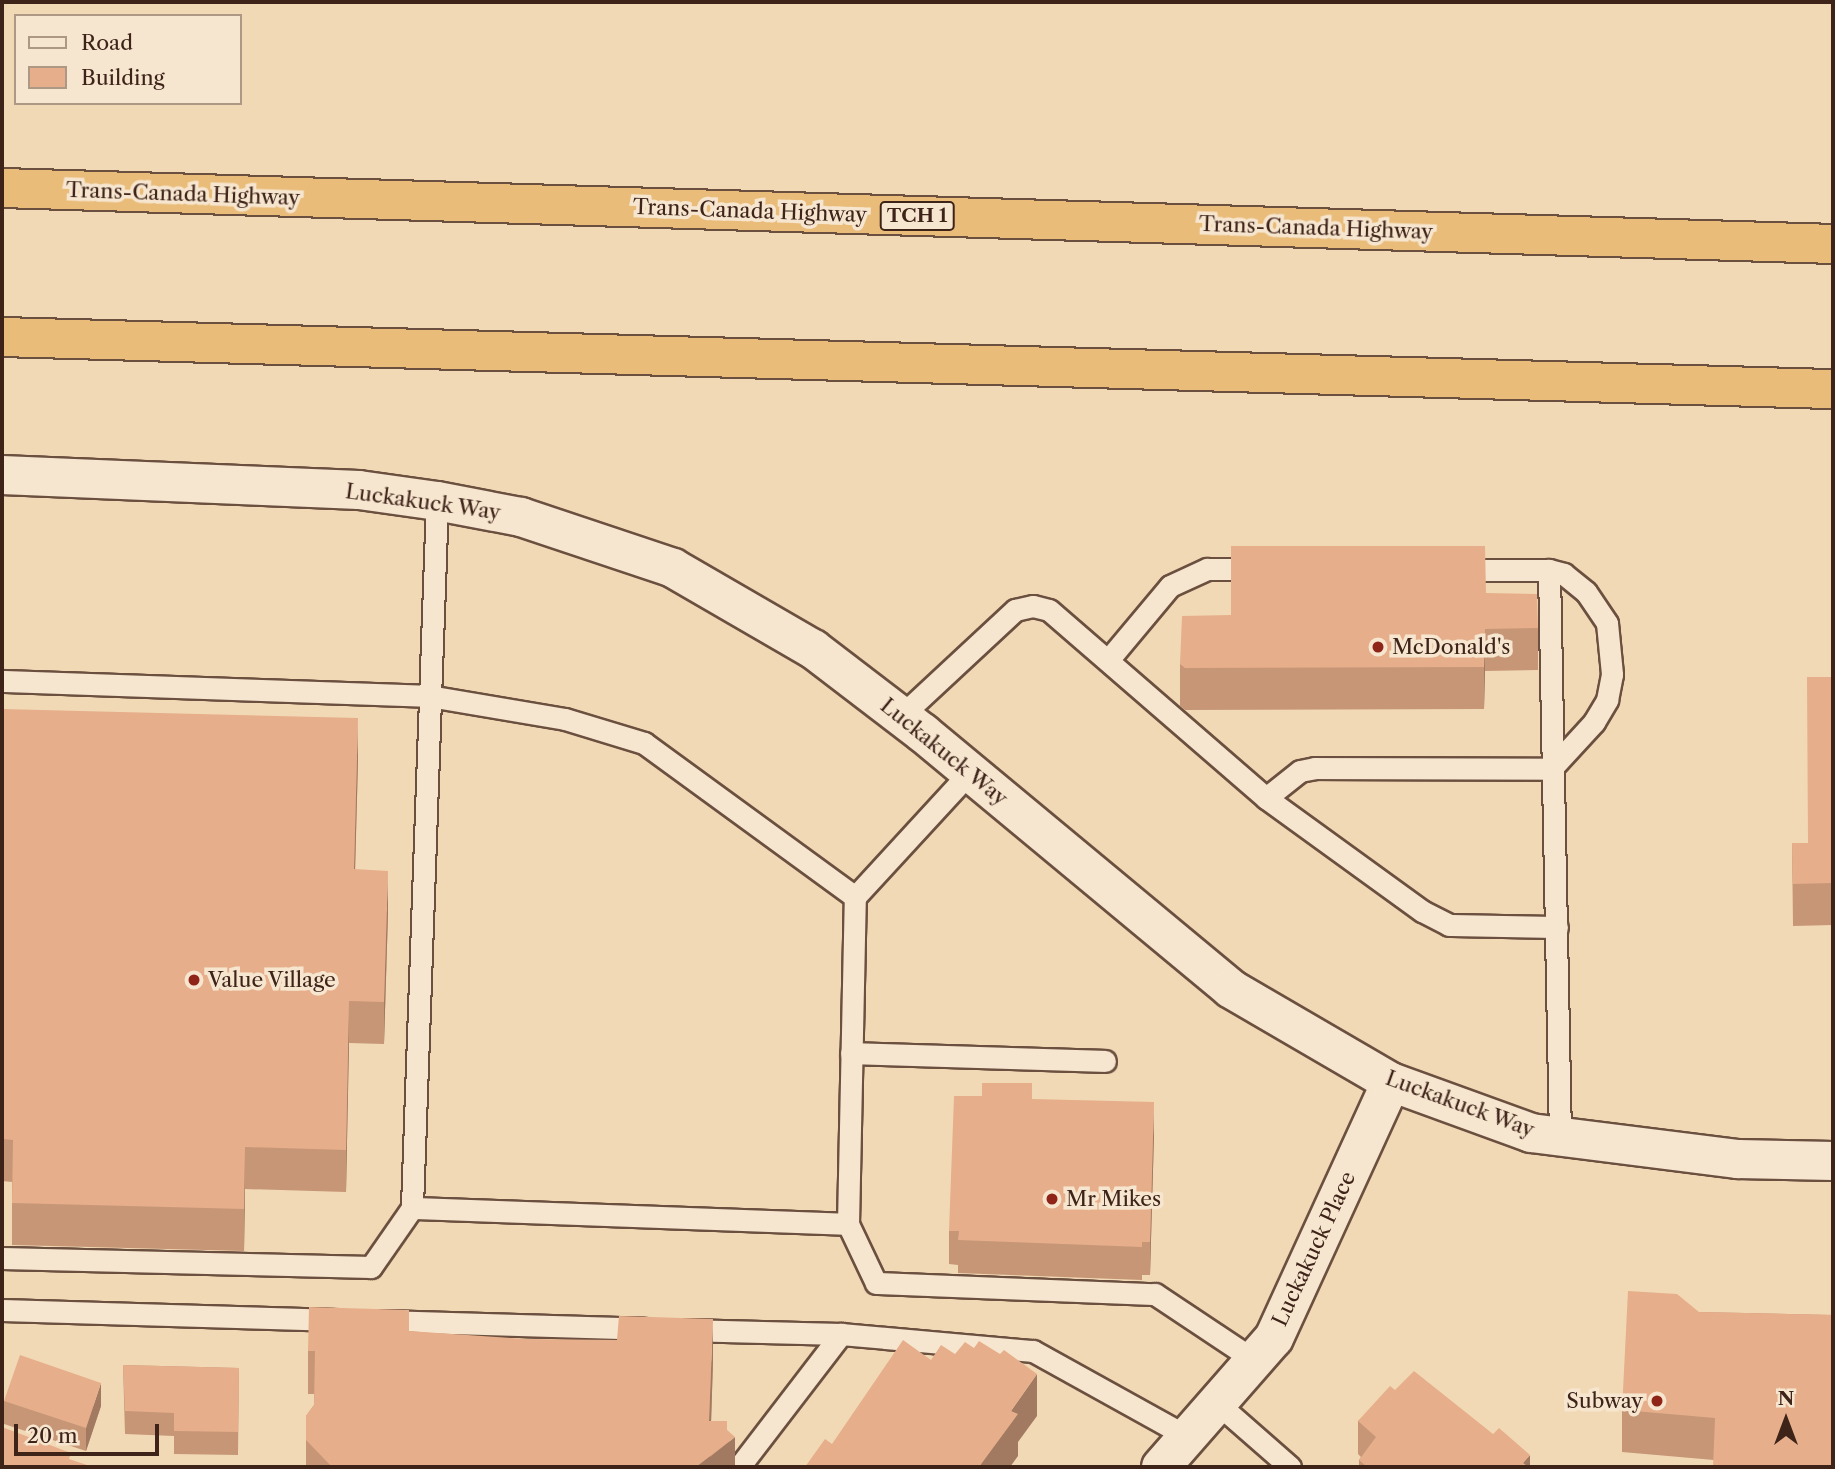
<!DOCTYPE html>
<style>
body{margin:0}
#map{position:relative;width:1835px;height:1469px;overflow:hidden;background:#f2d9b5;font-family:"Libre Caslon Text",serif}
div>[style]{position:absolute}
.roads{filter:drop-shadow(2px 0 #6b5040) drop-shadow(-2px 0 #6b5040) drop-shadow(0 2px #6b5040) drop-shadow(0 -2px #6b5040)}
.lane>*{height:21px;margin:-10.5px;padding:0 10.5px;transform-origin:10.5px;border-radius:10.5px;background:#f7e6cf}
.street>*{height:38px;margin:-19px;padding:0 19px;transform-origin:19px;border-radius:19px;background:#f7e6cf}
.secondary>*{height:38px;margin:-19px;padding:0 19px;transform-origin:19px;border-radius:19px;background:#f7e6cf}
.highway>*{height:38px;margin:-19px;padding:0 19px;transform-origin:19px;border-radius:19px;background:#e9bc7a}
.wall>*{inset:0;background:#c69677}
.shaded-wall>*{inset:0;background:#a17a61}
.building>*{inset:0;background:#e6ae8a}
.dots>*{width:19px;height:19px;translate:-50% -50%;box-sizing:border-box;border:4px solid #f7e6cf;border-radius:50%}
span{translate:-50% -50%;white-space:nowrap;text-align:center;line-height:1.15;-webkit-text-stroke:7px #f7e6cf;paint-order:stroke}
.shield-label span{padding:2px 5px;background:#f7e6cf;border:2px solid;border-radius:5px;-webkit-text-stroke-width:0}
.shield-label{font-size:19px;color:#3e2319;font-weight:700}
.street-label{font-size:21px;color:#3e2319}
.poi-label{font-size:21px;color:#3e2319}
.left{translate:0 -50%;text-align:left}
.right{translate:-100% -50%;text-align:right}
.frame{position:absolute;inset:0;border:4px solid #3e2319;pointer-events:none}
.legend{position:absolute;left:14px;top:14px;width:228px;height:91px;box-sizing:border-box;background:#f7e6cf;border:2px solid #ad9886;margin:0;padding:9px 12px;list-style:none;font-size:21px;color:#3e2319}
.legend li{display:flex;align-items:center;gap:14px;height:35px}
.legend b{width:35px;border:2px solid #ad9886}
.north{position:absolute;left:1751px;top:1385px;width:70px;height:70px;-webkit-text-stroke:5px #f7e6cf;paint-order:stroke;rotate:0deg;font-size:19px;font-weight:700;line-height:28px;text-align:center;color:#3e2319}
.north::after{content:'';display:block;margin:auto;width:24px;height:32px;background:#3e2319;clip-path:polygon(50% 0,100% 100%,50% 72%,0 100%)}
.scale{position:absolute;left:14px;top:1424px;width:145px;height:32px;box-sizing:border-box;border:4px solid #3e2319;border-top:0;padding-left:9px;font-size:21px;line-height:24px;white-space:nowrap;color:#3e2319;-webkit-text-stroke:5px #f7e6cf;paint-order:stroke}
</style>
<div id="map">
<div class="roads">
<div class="lane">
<i style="left:437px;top:501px;width:707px;rotate:92.03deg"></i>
<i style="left:412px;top:1208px;width:436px;rotate:2.1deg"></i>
<i style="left:848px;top:1224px;width:327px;rotate:-88.8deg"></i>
<i style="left:1458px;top:570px;width:91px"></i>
<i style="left:1549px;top:570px;width:567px;rotate:88.89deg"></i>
<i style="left:1109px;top:659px;width:95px;rotate:-50.1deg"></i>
<i style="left:1170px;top:586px;width:41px;rotate:-24.7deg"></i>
<i style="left:1207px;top:569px;width:51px"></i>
<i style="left:2px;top:681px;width:427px;rotate:2deg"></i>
<i style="left:429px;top:696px;width:138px;rotate:9.6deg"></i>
<i style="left:565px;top:719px;width:83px;rotate:16.9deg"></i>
<i style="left:644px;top:743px;width:261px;rotate:36.1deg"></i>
<i style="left:855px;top:897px;width:170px;rotate:-47.4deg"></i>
<i style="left:901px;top:716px;width:156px;rotate:-42.9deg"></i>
<i style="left:1015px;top:610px;width:18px;rotate:-13deg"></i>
<i style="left:1033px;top:606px;width:16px;rotate:14deg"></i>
<i style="left:1049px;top:610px;width:287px;rotate:40.9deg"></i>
<i style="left:1266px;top:798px;width:193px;rotate:35.9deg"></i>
<i style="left:1422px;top:911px;width:30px;rotate:27deg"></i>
<i style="left:1449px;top:925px;width:108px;rotate:1.1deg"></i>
<i style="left:1266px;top:798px;width:43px;rotate:-38.5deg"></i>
<i style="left:1300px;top:771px;width:15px;rotate:-11deg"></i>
<i style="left:1315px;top:768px;width:236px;rotate:0.2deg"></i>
<i style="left:1551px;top:769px;width:64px;rotate:-47.5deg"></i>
<i style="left:1594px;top:722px;width:26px;rotate:-59deg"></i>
<i style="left:1607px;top:700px;width:26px;rotate:-79deg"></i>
<i style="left:1612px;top:674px;width:51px;rotate:-95.6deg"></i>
<i style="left:1607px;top:623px;width:37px;rotate:-124deg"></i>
<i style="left:1586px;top:592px;width:28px;rotate:-141deg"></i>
<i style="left:1564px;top:574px;width:16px;rotate:-165deg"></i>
<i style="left:851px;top:1053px;width:254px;rotate:1.8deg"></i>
<i style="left:848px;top:1224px;width:65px;rotate:64.6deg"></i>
<i style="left:876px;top:1283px;width:279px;rotate:2.3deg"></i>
<i style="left:1155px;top:1294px;width:119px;rotate:33.7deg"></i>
<i style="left:2px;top:1258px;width:369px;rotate:1.4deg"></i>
<i style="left:371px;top:1267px;width:72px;rotate:-55.2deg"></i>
<i style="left:2px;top:1310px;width:335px;rotate:1.7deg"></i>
<i style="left:383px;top:1321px;width:262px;rotate:1.7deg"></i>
<i style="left:684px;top:1330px;width:157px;rotate:1.5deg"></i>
<i style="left:841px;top:1334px;width:193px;rotate:5.1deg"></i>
<i style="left:1033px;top:1351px;width:177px;rotate:29deg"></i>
<i style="left:1217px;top:1403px;width:97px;rotate:41.2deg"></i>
<i style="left:739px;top:1467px;width:168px;rotate:-52.5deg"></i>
</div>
<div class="street">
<i style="left:1161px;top:1467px;width:171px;rotate:-48.8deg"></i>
<i style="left:1274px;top:1338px;width:281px;rotate:-65.4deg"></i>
</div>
<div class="secondary">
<i style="left:2px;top:475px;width:357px;rotate:2.4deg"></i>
<i style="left:359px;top:490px;width:79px;rotate:8deg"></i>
<i style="left:437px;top:501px;width:86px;rotate:10.8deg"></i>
<i style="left:521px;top:517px;width:160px;rotate:18.5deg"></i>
<i style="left:673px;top:568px;width:162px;rotate:30.1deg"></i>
<i style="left:813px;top:649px;width:138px;rotate:37.4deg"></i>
<i style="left:923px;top:733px;width:400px;rotate:39.7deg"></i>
<i style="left:1231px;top:989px;width:185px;rotate:30.2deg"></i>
<i style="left:1391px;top:1082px;width:149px;rotate:20deg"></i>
<i style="left:1531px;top:1133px;width:209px;rotate:7.2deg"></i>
<i style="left:1738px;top:1159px;width:95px;rotate:1.2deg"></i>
</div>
<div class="highway">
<i style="left:2px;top:188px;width:1832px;rotate:1.75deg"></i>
<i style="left:2px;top:337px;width:1832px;rotate:1.63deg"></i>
</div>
</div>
<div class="wall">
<i style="clip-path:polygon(1486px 593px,1538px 628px,1538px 670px,1485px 671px,1484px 709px,1185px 710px,1180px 706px,1180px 664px,1231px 615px)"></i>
<i style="clip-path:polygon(1833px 677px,1833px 925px,1793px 926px,1792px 843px,1808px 843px)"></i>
<i style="clip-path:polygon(2px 709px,358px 760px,355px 869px,388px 913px,384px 1044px,349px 1043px,346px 1192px,245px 1189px,244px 1251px,12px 1245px,12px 1182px,2px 1181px)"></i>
<i style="clip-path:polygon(1032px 1099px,1154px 1135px,1150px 1275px,1142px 1275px,1142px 1280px,958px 1273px,958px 1265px,949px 1264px,949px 1231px)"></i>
<i style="clip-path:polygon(1699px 1312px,1833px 1315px,1714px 1460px,1622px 1452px,1622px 1410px)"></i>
<i style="clip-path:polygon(409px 1331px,713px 1361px,711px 1421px,727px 1430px,735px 1467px,306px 1467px,306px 1416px,314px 1405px,314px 1394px,308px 1394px,308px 1351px)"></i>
<i style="clip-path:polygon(123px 1365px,239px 1368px,238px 1455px,174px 1454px,174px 1436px,125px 1434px)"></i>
<i style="clip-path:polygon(1395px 1390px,1530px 1467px,1359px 1467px,1359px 1460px,1361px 1457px,1358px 1454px,1358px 1421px)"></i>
<i style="clip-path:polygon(4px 1401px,101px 1406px,86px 1451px,4px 1424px)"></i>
</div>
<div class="shaded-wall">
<i style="clip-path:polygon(1485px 629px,1485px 671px,1484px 709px,1484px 667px)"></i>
<i style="clip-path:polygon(358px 718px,358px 760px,354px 911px,354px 869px)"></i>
<i style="clip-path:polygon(388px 871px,388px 913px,384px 1044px,384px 1002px)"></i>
<i style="clip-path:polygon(349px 1001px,349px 1043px,346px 1192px,346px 1150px)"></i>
<i style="clip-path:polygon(1154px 1102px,1154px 1135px,1150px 1275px,1150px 1242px)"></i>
<i style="clip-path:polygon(245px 1147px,245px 1189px,244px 1251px,244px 1209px)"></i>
<i style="clip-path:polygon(713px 1319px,713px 1361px,710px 1457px,735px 1437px,735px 1467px,696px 1467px,709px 1421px)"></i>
<i style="clip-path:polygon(1037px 1374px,1037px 1416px,1018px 1442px,1018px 1456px,1010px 1467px,979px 1467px,1011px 1411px)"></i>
<i style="clip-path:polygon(101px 1383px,101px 1406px,86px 1451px,86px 1428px)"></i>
<i style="clip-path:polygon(1530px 1455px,1530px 1467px,1523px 1467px,1523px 1463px)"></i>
</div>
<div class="building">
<i style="clip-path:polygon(1231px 546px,1485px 546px,1486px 593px,1537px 594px,1538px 628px,1485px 629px,1484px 667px,1185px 668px,1180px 664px,1182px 616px,1231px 615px)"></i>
<i style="clip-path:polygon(1807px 677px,1833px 677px,1833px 883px,1793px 884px,1792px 843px,1808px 843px)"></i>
<i style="clip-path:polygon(2px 709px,358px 718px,354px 869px,388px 871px,384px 1002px,349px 1001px,346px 1150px,245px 1147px,244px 1209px,12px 1203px,13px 1140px,2px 1139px)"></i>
<i style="clip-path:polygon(982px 1083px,1032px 1083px,1032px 1099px,1154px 1102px,1150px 1242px,1142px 1242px,1142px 1247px,958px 1240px,959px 1231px,949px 1231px,954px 1096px,982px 1096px)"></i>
<i style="clip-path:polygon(1628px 1291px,1677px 1294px,1699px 1312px,1833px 1315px,1833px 1467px,1713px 1467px,1715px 1418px,1622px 1410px)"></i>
<i style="clip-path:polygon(309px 1307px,409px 1310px,409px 1331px,525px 1339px,617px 1340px,619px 1316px,713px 1319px,709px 1421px,727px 1421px,727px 1430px,735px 1437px,696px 1467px,332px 1467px,306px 1440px,306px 1416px,314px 1405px,315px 1351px,308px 1351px)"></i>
<i style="clip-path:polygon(903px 1340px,931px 1360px,941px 1345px,955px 1354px,965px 1342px,974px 1348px,979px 1341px,1000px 1354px,1004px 1350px,1037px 1374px,1011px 1411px,1018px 1414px,979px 1467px,805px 1467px,825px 1439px,832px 1444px)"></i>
<i style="clip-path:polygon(20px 1355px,101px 1383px,86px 1428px,4px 1401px)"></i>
<i style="clip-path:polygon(123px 1365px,239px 1368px,238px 1432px,174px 1431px,174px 1413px,125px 1411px)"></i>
<i style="clip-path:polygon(1414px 1371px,1493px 1434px,1499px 1428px,1530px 1455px,1523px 1463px,1529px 1467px,1367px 1467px,1359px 1460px,1376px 1437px,1358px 1421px,1390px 1386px,1395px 1390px)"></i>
<i style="clip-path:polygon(2px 1427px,71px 1453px,69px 1459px,93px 1467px,2px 1467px)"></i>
</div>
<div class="dots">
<i style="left:1378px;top:647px;background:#8f2418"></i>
<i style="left:194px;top:980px;background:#8f2418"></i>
<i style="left:1052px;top:1199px;background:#8f2418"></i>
<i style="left:1657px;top:1401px;background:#8f2418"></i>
</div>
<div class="shield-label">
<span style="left:917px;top:216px">TCH 1</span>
</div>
<div class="street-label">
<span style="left:183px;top:194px;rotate:2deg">Trans-Canada Highway</span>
<span style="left:750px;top:211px;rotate:2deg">Trans-Canada Highway</span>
<span style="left:1316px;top:228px;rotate:2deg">Trans-Canada Highway</span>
<span style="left:423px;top:502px;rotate:8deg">Luckakuck Way</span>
<span style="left:944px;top:752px;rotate:39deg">Luckakuck Way</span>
<span style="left:1460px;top:1104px;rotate:20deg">Luckakuck Way</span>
<span style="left:1314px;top:1249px;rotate:-65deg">Luckakuck Place</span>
</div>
<div class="poi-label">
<span class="left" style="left:1392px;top:647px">McDonald's</span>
<span class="left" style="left:208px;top:980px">Value Village</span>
<span class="left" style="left:1066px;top:1199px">Mr Mikes</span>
<span class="right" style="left:1643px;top:1401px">Subway</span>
</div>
<div class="frame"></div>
<ul class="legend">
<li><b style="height:9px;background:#f7e6cf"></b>Road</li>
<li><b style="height:19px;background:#e6ae8a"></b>Building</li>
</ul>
<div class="north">N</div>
<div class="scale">20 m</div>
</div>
